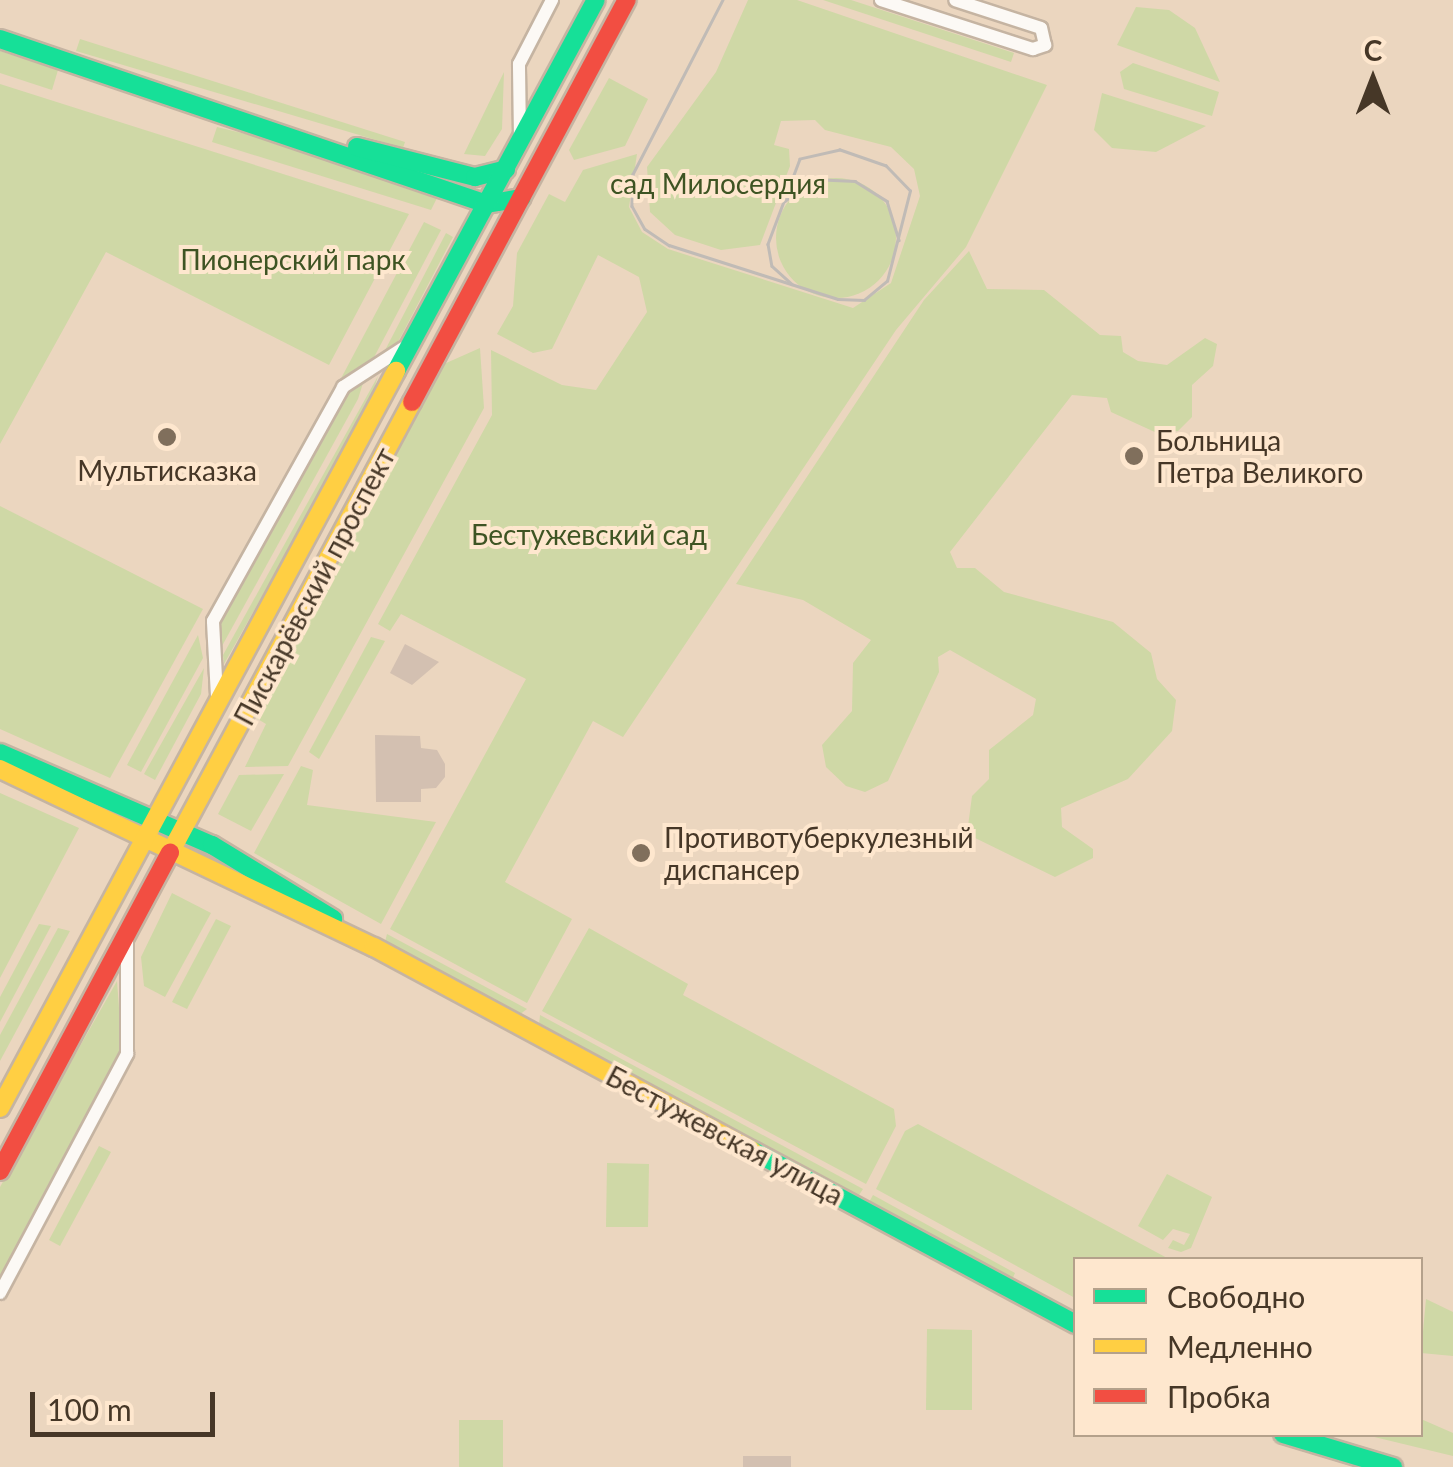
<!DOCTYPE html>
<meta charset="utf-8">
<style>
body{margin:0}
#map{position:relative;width:1453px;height:1467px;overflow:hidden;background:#ebd6bf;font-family:Lato,sans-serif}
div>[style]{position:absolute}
.green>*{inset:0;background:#cfd8a6}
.round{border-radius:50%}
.building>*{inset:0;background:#d3c0b1}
.roads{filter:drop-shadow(2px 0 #c5b4a2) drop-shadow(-2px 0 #c5b4a2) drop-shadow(0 2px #c5b4a2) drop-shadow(0 -2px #c5b4a2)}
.street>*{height:12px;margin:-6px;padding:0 6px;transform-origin:6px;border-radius:6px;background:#fcf9f5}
.fast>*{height:18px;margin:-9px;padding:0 9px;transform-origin:9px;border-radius:9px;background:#16e098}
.slow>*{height:18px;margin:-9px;padding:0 9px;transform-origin:9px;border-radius:9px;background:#ffcf43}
.jam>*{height:18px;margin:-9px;padding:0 9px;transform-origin:9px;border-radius:9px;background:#f24e42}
.tram>*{height:2.5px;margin:-1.25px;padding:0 1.25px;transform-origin:1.25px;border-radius:1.25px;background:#c0bbb6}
.dots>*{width:28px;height:28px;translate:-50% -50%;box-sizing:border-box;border:5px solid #fee7ce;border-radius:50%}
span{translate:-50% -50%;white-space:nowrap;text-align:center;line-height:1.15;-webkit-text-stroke:8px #fee7ce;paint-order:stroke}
.park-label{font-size:28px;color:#3e5423}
.poi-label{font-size:28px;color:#463727}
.left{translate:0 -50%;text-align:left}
.street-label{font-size:28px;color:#463727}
.legend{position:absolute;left:1073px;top:1257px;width:350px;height:180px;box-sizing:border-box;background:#fee7ce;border:2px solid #b4a18b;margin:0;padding:12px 18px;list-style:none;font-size:30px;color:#463727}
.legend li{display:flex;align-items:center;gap:20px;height:50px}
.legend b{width:50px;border:2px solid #b4a18b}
.north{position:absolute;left:1323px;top:30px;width:100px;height:100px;-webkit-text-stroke:8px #fee7ce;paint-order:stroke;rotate:0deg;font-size:28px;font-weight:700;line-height:40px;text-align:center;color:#463727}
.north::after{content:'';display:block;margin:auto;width:35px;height:45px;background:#463727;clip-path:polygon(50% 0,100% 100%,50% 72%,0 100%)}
.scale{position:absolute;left:30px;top:1392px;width:185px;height:45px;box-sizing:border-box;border:5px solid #463727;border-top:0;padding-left:12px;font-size:30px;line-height:35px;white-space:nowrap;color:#463727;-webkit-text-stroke:8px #fee7ce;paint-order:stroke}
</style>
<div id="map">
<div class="green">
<i style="clip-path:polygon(748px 0,797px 0,1047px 85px,966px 247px,896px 330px,623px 737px,593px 721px,505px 882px,572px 919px,527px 1003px,390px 929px,526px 679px,401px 614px,390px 631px,378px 624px,492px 415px,491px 350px,562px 385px,596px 390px,647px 312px,639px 277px,598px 255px,552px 349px,533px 353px,497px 334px,513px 306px,517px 253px,549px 194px,565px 202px,583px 170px,637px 154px,629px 207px,642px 232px,668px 249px,853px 308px,891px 283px,920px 196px,914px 169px,891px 147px,825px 130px,815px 120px,781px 121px,774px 145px,789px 149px,790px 166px,760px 245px,721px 250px,675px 235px,650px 212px,647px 167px,716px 72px)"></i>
<i style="clip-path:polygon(823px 0,851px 0,1014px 53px,1011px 62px)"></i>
<i style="clip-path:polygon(1136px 7px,1169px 10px,1195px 28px,1220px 82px,1117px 45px)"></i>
<i style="clip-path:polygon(80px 39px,405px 142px,403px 148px,76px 51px)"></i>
<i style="clip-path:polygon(0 51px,58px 70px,52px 90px,0 73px)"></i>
<i style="clip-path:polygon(1133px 63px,1219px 92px,1212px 116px,1124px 89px,1120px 72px)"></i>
<i style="clip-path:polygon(504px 72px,502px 129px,485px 156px,464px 154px)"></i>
<i style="clip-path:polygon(609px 78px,648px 99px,625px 146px,574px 160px,569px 150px)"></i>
<i style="clip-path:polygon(0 84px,409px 214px,329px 365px,106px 252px,0 444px)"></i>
<i style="clip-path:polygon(1102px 93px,1206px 126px,1156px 152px,1112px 148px,1094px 130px)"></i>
<i style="clip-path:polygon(217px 127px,299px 147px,437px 198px,431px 210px,212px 142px)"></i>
<i class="round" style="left:776px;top:178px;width:120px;height:120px"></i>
<i style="clip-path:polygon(424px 222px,441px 230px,371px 363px,337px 386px)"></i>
<i style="clip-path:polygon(446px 233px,453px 237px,399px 340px,381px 358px)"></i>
<i style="clip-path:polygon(969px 251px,987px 289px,1044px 290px,1100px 335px,1121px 336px,1123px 352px,1138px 361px,1167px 365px,1205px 338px,1217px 344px,1213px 366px,1192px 385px,1192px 417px,1178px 431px,1157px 433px,1111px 412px,1107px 398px,1072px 395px,950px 552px,957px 568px,975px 568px,1004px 592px,1113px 622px,1151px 653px,1157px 679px,1176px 700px,1172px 731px,1128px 779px,1061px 808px,1062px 827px,1093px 849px,1093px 858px,1055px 877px,967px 834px,972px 796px,989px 779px,989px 750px,1033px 715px,1036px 699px,950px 650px,938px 657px,939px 672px,888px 781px,865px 792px,846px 786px,826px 767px,822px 745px,852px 711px,853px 663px,871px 640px,803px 600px,736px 584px,924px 300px)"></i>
<i style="clip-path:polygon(480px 348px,484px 408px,288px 766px,245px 767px,266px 724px,256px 718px,444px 364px)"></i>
<i style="clip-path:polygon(378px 376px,369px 406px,224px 664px,223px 655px)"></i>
<i style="clip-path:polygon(363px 383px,358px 399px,222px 646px,219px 621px,349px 392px)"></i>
<i style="clip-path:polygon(0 506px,203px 609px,110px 778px,0 729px)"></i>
<i style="clip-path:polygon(198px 635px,203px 658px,141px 772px,127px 765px)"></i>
<i style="clip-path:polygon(371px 637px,385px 641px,319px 759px,309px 752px)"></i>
<i style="clip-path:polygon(204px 668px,201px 694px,155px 780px,144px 774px)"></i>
<i style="clip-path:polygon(301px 766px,313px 770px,307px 805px,436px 822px,381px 924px,254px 853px)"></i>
<i style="clip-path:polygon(284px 774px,251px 831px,218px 814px,239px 775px)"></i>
<i style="clip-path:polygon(0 793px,79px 828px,0 978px)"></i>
<i style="clip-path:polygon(172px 893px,211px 913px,165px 997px,144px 986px,141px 957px)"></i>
<i style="clip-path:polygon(216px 919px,231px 926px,187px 1009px,172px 1002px)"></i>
<i style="clip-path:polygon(39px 924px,51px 926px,0 1022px,0 997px)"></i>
<i style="clip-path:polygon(58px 928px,70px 931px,0 1061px,0 1035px)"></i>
<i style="clip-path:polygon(589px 928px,688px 984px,683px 995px,894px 1109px,896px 1126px,866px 1184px,542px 1011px)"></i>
<i style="clip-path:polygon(387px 934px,527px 1009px,519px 1015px,385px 942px)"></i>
<i style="clip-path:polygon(117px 981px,122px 1047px,0 1277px,0 1187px)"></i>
<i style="clip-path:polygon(540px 1015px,863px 1189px,857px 1198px,539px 1025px)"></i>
<i style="clip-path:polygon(918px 1124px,1169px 1259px,1076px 1260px,1075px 1298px,876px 1189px,905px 1131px)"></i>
<i style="clip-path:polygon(99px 1146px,111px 1152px,60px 1246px,49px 1240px)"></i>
<i style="clip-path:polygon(607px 1163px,649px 1164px,648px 1227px,606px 1227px)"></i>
<i style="clip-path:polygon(1167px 1174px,1212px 1197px,1191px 1248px,1181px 1252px,1168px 1248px,1173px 1240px,1184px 1245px,1190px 1234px,1173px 1229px,1163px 1240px,1138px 1226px)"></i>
<i style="clip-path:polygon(873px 1195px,1015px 1273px,1012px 1280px,868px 1204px)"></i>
<i style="clip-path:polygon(1426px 1299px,1453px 1312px,1453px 1356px,1421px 1353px)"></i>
<i style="clip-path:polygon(927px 1329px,972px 1330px,972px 1410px,926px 1410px)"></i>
<i style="clip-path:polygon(1421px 1419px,1453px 1433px,1453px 1456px,1366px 1435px,1420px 1434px)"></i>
<i style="clip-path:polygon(459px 1420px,503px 1420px,503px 1467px,459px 1467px)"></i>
</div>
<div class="building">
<i style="clip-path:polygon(405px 644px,439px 662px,412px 685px,390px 673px)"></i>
<i style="clip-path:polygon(375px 735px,420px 736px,421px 748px,437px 750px,445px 764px,445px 777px,436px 788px,421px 789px,421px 802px,376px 802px)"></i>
<i style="clip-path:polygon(743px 1456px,791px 1456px,791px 1467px,743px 1467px)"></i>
</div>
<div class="roads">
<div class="street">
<i style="left:881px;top:0;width:160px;rotate:17.9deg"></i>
<i style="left:1033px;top:49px;width:13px;rotate:-18deg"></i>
<i style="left:1045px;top:45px;width:17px;rotate:-103deg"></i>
<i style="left:1041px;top:28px;width:90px;rotate:-162deg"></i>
<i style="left:520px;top:139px;width:75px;rotate:-90.8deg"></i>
<i style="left:519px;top:64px;width:72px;rotate:-62.7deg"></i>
<i style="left:217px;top:696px;width:75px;rotate:-93.1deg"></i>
<i style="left:213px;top:621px;width:268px;rotate:-60.9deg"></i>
<i style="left:343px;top:387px;width:72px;rotate:-33deg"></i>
<i style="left:0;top:1293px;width:271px;rotate:-62deg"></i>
<i style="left:127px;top:1054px;width:116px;rotate:-90deg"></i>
</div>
<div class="fast">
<i style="left:0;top:39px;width:514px;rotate:18.72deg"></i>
<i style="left:487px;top:204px;width:35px;rotate:-10deg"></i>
<i style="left:357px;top:147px;width:122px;rotate:14.3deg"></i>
<i style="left:475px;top:177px;width:32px;rotate:-14deg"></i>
<i style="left:396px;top:371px;width:421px;rotate:-61.7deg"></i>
<i style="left:0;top:753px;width:231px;rotate:23.5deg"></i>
<i style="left:212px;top:845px;width:142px;rotate:31.4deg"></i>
<i style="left:753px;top:1151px;width:366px;rotate:28.2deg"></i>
<i style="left:1283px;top:1434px;width:115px;rotate:16.7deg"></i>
</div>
<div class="slow">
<i style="left:0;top:769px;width:414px;rotate:25.5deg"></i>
<i style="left:374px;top:947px;width:430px;rotate:28.3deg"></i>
<i style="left:170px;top:853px;width:512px;rotate:-61.78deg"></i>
<i style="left:0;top:1108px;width:837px;rotate:-61.75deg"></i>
</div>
<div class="jam">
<i style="left:412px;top:402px;width:456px;rotate:-61.9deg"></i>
<i style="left:0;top:1171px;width:361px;rotate:-61.9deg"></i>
</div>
</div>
<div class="tram">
<i style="left:723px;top:0;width:196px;rotate:117.3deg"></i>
<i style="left:633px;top:174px;width:32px;rotate:92deg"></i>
<i style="left:632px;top:206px;width:26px;rotate:61deg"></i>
<i style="left:645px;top:229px;width:29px;rotate:34deg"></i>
<i style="left:669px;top:245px;width:177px;rotate:17.7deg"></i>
<i style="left:838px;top:299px;width:26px;rotate:2deg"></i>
<i style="left:864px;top:300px;width:30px;rotate:-40deg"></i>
<i style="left:887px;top:281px;width:93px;rotate:-75.7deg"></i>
<i style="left:910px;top:191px;width:35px;rotate:-134deg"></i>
<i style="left:886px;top:166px;width:49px;rotate:-160.8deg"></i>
<i style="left:840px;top:150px;width:41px;rotate:167.3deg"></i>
<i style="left:800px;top:159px;width:91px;rotate:110.6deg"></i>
<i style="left:768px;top:244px;width:22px;rotate:80deg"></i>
<i style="left:772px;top:266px;width:27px;rotate:42deg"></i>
<i style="left:785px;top:201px;width:35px;rotate:-39deg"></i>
<i style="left:812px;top:179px;width:43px;rotate:2.7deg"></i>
<i style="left:855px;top:181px;width:38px;rotate:32deg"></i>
<i style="left:887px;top:201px;width:41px;rotate:72.9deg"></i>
</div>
<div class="dots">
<i style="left:167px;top:437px;background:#806f5c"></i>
<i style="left:1134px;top:456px;background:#806f5c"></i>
<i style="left:641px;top:853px;background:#806f5c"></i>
</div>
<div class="park-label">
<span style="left:718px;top:183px">сад Милосердия</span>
<span style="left:293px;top:259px">Пионерский парк</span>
<span style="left:589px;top:534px">Бестужевский сад</span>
</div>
<div class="poi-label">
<span class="left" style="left:1156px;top:456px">Больница<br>Петра Великого</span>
<span style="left:167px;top:470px">Мультисказка</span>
<span class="left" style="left:664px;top:853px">Противотуберкулезный<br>диспансер</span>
</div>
<div class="street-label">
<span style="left:314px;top:586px;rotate:-62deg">Пискарёвский проспект</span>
<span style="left:725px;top:1135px;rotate:28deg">Бестужевская улица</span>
</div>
<ul class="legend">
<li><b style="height:12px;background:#16e098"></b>Свободно</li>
<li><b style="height:12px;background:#ffcf43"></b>Медленно</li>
<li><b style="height:12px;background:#f24e42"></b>Пробка</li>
</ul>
<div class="north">С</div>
<div class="scale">100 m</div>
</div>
